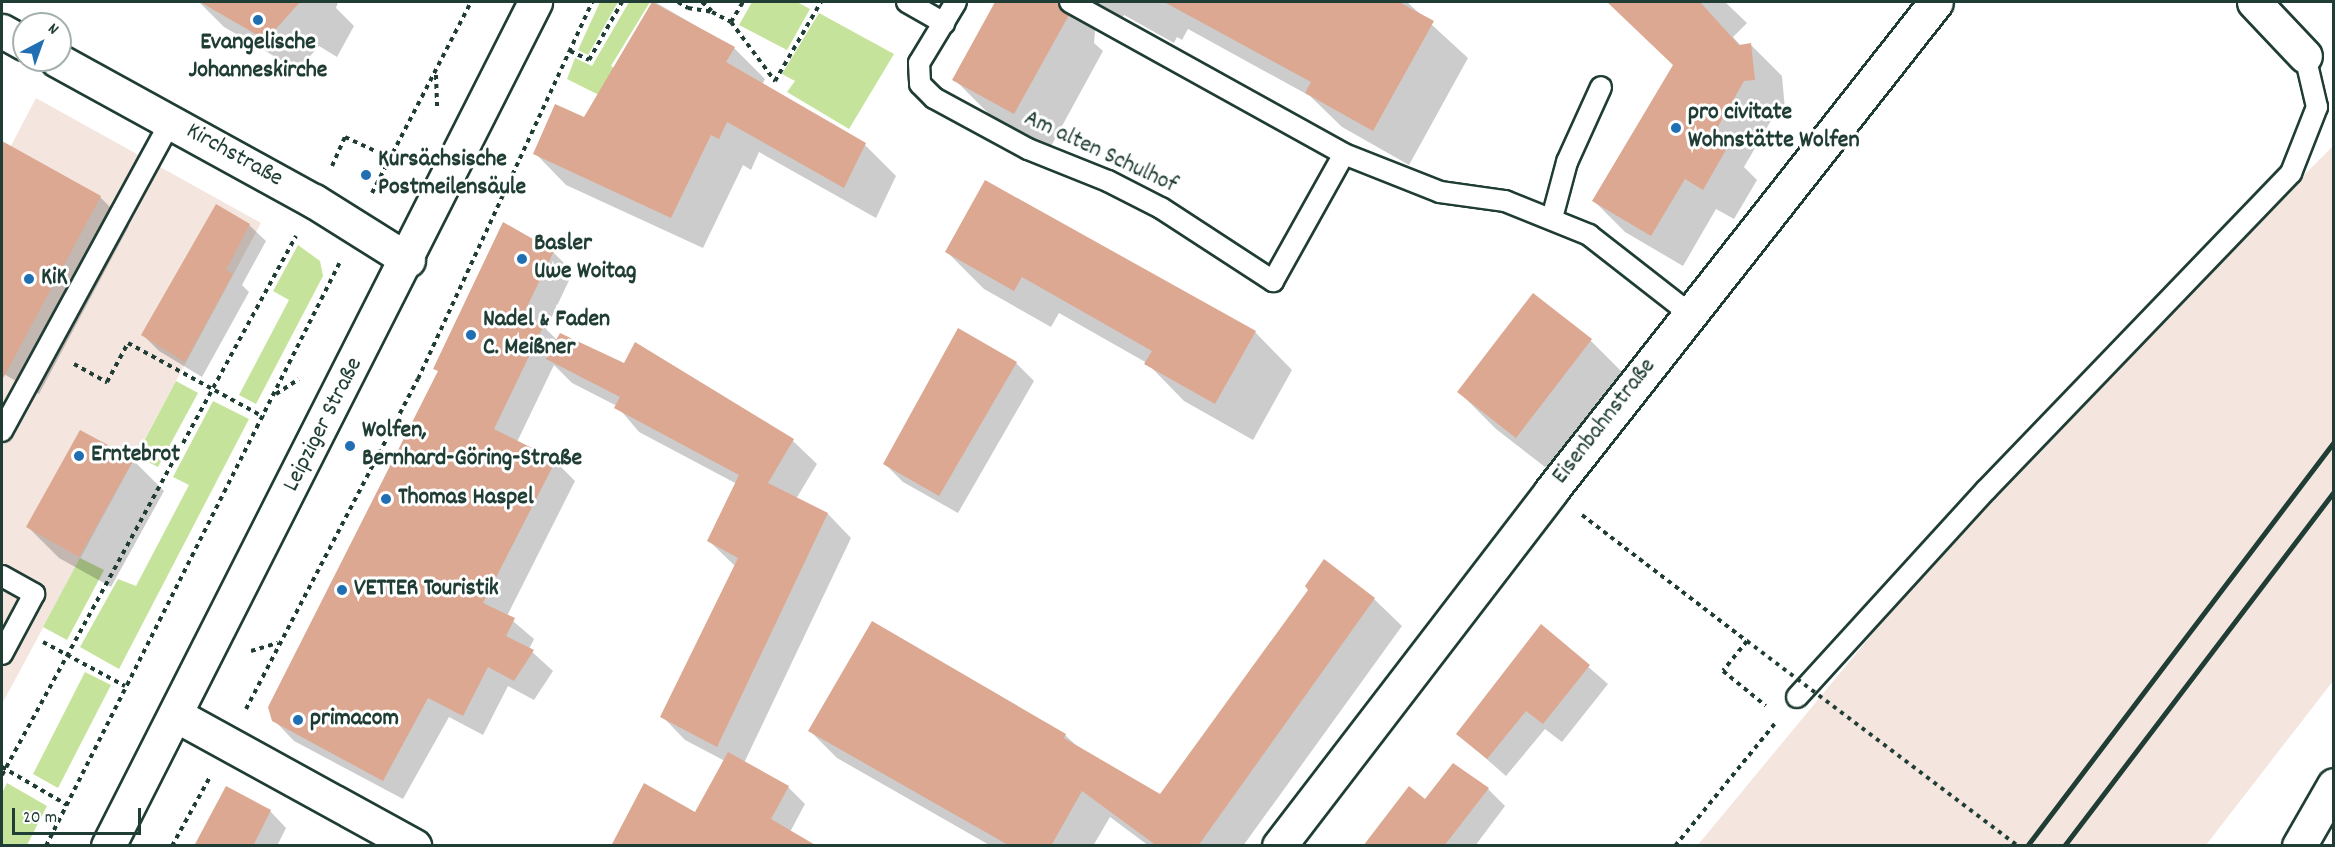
<!DOCTYPE html>
<meta charset="utf-8">
<style>
body{margin:0}
#map{position:relative;width:2335px;height:847px;overflow:hidden;background:#fff;font-family:Dekko,sans-serif}
div>[style]{position:absolute}
.built>*{inset:0;background:#f4e5de}
.green>*{inset:0;background:#c6e39b}
.shadow>*{inset:0;background:#0003}
.building>*{inset:0;background:#dca891}
.path>*{height:4px;margin-top:-2px;transform-origin:0;background:repeating-linear-gradient(90deg,#1f3d34 0 4.5px,transparent 0 9px)}
.roads{filter:drop-shadow(2px 0 #1f3d34) drop-shadow(-2px 0 #1f3d34) drop-shadow(0 2px #1f3d34) drop-shadow(0 -2px #1f3d34)}
.lane>*{height:20px;margin:-10px;padding:0 10px;transform-origin:10px;border-radius:10px;background:#fff}
.street>*{height:33px;margin:-16.5px;padding:0 16.5px;transform-origin:16.5px;border-radius:16.5px;background:#fff}
.primary>*{height:33px;margin:-16.5px;padding:0 16.5px;transform-origin:16.5px;border-radius:16.5px;background:#fff}
.rail>*{height:4.5px;margin:-2.25px;padding:0 2.25px;transform-origin:2.25px;border-radius:2.25px;background:#1f3d34}
.path-bridge>*{height:4px;margin-top:-2px;transform-origin:0;background:repeating-linear-gradient(90deg,#1f3d34 0 4.5px,transparent 0 9px)}
.dots>*{width:16px;height:16px;translate:-50% -50%;box-sizing:border-box;border:3px solid #fff;border-radius:50%}
span{translate:-50% -50%;white-space:nowrap;text-align:center;line-height:1.15;-webkit-text-stroke:6px #fff;paint-order:stroke}
.poi-label{font-size:24px;color:#1f3d34;font-weight:700}
.left{translate:0 -50%;text-align:left}
.street-label{font-size:24px;color:#1f3d34}
.frame{position:absolute;inset:0;border:3px solid #1f3d34;pointer-events:none}
.north{position:absolute;left:12px;top:12px;width:60px;height:60px;box-sizing:border-box;background:#fff;border:2px solid #a5b1ae;border-radius:50%;rotate:41deg;font-size:16px;font-weight:700;line-height:24px;text-align:center;color:#1f3d34}
.north::after{content:'';display:block;margin:auto;width:21px;height:27px;background:#1f6fb2;clip-path:polygon(50% 0,100% 100%,50% 72%,0 100%)}
.scale{position:absolute;left:12px;top:808px;width:129px;height:27px;box-sizing:border-box;border:3px solid #1f3d34;border-top:0;padding-left:8px;font-size:18px;line-height:21px;white-space:nowrap;color:#1f3d34;-webkit-text-stroke:4px #fff;paint-order:stroke}
</style>
<div id="map">
<div class="built">
<i style="clip-path:polygon(36px 98px,261px 223px,2px 704px,2px 163px)"></i>
<i style="clip-path:polygon(2333px 146px,2333px 681px,2206px 845px,1697px 846px,1993px 488px)"></i>
</div>
<div class="green">
<i style="clip-path:polygon(600px 2px,618px 2px,588px 55px,578px 50px)"></i>
<i style="clip-path:polygon(629px 2px,650px 2px,611px 66px,690px 114px,679px 135px,567px 79px,575px 58px,592px 66px)"></i>
<i style="clip-path:polygon(752px 2px,797px 2px,810px 9px,787px 50px,739px 25px)"></i>
<i style="clip-path:polygon(819px 13px,894px 54px,849px 129px,787px 92px,795px 81px,782px 74px)"></i>
<i style="clip-path:polygon(298px 245px,320px 261px,323px 276px,256px 404px,239px 395px,289px 300px,273px 291px)"></i>
<i style="clip-path:polygon(176px 381px,198px 393px,158px 467px,136px 456px)"></i>
<i style="clip-path:polygon(213px 401px,249px 419px,119px 669px,80px 647px,118px 579px,136px 586px,189px 485px,173px 477px)"></i>
<i style="clip-path:polygon(80px 558px,104px 570px,67px 640px,43px 627px)"></i>
<i style="clip-path:polygon(85px 672px,111px 685px,58px 788px,33px 774px)"></i>
<i style="clip-path:polygon(7px 783px,47px 806px,27px 845px,2px 845px,2px 793px)"></i>
</div>
<div class="shadow">
<i style="clip-path:polygon(199px 2px,338px 2px,336px 8px,354px 26px,337px 57px,319px 46px,298px 70px,224px 27px)"></i>
<i style="clip-path:polygon(655px 2px,734px 48px,765px 79px,762px 85px,865px 145px,896px 176px,876px 218px,759px 152px,751px 170px,743px 165px,703px 248px,566px 185px,535px 153px,584px 119px)"></i>
<i style="clip-path:polygon(997px 2px,1407px 2px,1468px 58px,1409px 165px,1342px 127px,1310px 96px,1188px 29px,1182px 40px,1177px 37px,1174px 43px,1124px 15px,1116px 28px,1105px 25px,1095px 31px,1094px 43px,1103px 51px,1050px 148px,989px 114px,954px 79px)"></i>
<i style="clip-path:polygon(1608px 2px,1725px 2px,1747px 23px,1733px 37px,1741px 46px,1751px 45px,1782px 76px,1785px 110px,1776px 112px,1744px 167px,1757px 180px,1734px 219px,1716px 209px,1683px 266px,1625px 232px,1594px 201px,1674px 65px)"></i>
<i style="clip-path:polygon(2px 144px,100px 197px,129px 226px,39px 394px,2px 373px)"></i>
<i style="clip-path:polygon(249px 225px,266px 241px,242px 285px,249px 292px,202px 377px,159px 351px,143px 335px)"></i>
<i style="clip-path:polygon(553px 252px,573px 272px,546px 329px,557px 340px,793px 441px,817px 464px,796px 499px,828px 514px,851px 538px,744px 763px,788px 787px,805px 804px,790px 832px,696px 814px,725px 761px,685px 740px,662px 716px,735px 566px,709px 541px,737px 484px,639px 432px,617px 406px,572px 383px,554px 365px,517px 442px,555px 461px,575px 481px,507px 616px,534px 639px,529px 649px,553px 671px,534px 700px,508px 686px,483px 735px,449px 717px,403px 799px,294px 741px,274px 720px)"></i>
<i style="clip-path:polygon(947px 252px,1255px 332px,1292px 370px,1253px 440px,1184px 401px,1147px 363px,1059px 313px,1051px 327px,984px 289px)"></i>
<i style="clip-path:polygon(1534px 295px,1591px 341px,1628px 378px,1554px 474px,1496px 429px,1459px 392px)"></i>
<i style="clip-path:polygon(1016px 363px,1034px 381px,958px 513px,903px 482px,885px 464px)"></i>
<i style="clip-path:polygon(133px 460px,164px 491px,111px 587px,59px 558px,28px 527px)"></i>
<i style="clip-path:polygon(1324px 561px,1374px 599px,1402px 626px,1243px 846px,1149px 846px,1110px 817px,1093px 846px,991px 846px,837px 758px,810px 731px,1065px 735px,1079px 748px,1160px 796px,1310px 590px)"></i>
<i style="clip-path:polygon(1541px 626px,1608px 684px,1562px 742px,1545px 729px,1506px 776px,1458px 734px)"></i>
<i style="clip-path:polygon(1488px 789px,1505px 806px,1475px 846px,1371px 846px,1426px 801px)"></i>
<i style="clip-path:polygon(270px 811px,286px 828px,277px 846px,196px 846px)"></i>
</div>
<div class="building">
<i style="clip-path:polygon(200px 2px,300px 2px,266px 40px)"></i>
<i style="clip-path:polygon(652px 2px,735px 47px,726px 62px,866px 143px,844px 188px,727px 122px,719px 139px,711px 135px,671px 218px,533px 154px,555px 104px,584px 117px)"></i>
<i style="clip-path:polygon(995px 2px,1058px 2px,1069px 15px,1014px 114px,952px 80px)"></i>
<i style="clip-path:polygon(1164px 2px,1399px 2px,1434px 21px,1373px 131px,1305px 93px,1311px 82px)"></i>
<i style="clip-path:polygon(1607px 2px,1700px 2px,1739px 45px,1751px 43px,1755px 80px,1744px 81px,1711px 139px,1727px 148px,1703px 190px,1685px 179px,1651px 236px,1592px 201px,1673px 65px)"></i>
<i style="clip-path:polygon(2px 141px,101px 196px,2px 380px)"></i>
<i style="clip-path:polygon(985px 180px,1256px 331px,1215px 404px,1144px 364px,1152px 351px,1022px 277px,1014px 291px,945px 252px)"></i>
<i style="clip-path:polygon(216px 204px,250px 224px,226px 270px,233px 274px,185px 362px,141px 335px)"></i>
<i style="clip-path:polygon(503px 222px,554px 251px,523px 315px,544px 325px,494px 429px,556px 460px,483px 603px,515px 618px,506px 636px,534px 650px,514px 681px,488px 667px,463px 716px,428px 698px,383px 781px,272px 721px,268px 707px,438px 371px,433px 369px)"></i>
<i style="clip-path:polygon(1533px 293px,1592px 339px,1516px 438px,1457px 392px)"></i>
<i style="clip-path:polygon(958px 328px,1017px 362px,939px 496px,883px 464px)"></i>
<i style="clip-path:polygon(560px 333px,624px 363px,635px 342px,794px 439px,768px 483px,828px 513px,717px 747px,660px 717px,738px 558px,707px 541px,739px 475px,614px 408px,620px 397px,546px 359px)"></i>
<i style="clip-path:polygon(80px 430px,134px 459px,79px 557px,26px 527px)"></i>
<i style="clip-path:polygon(1324px 559px,1375px 598px,1198px 846px,1157px 846px,1082px 791px,1051px 846px,1010px 846px,808px 731px,872px 621px,1066px 734px,1064px 738px,1160px 794px,1308px 590px,1305px 586px)"></i>
<i style="clip-path:polygon(1541px 624px,1590px 665px,1543px 724px,1526px 711px,1487px 759px,1456px 734px)"></i>
<i style="clip-path:polygon(728px 752px,789px 786px,771px 819px,817px 846px,611px 846px,644px 783px,695px 812px)"></i>
<i style="clip-path:polygon(1453px 763px,1489px 788px,1444px 846px,1363px 846px,1409px 786px,1425px 799px)"></i>
<i style="clip-path:polygon(226px 786px,271px 810px,253px 846px,194px 846px)"></i>
</div>
<div class="path">
<i style="left:678px;top:2px;width:12px;rotate:31deg"></i>
<i style="left:688px;top:8px;width:24px;rotate:9deg"></i>
<i style="left:712px;top:12px;width:21px;rotate:28deg"></i>
<i style="left:731px;top:22px;width:74px;rotate:53.3deg"></i>
<i style="left:775px;top:81px;width:91px;rotate:-59.8deg"></i>
<i style="left:702px;top:2px;width:13px;rotate:42deg"></i>
<i style="left:731px;top:22px;width:23px;rotate:-59deg"></i>
<i style="left:570px;top:51px;width:21px;rotate:25deg"></i>
<i style="left:589px;top:60px;width:67px;rotate:-60.4deg"></i>
<i style="left:436px;top:75px;width:31px;rotate:88deg"></i>
<i style="left:332px;top:166px;width:32px;rotate:-66deg"></i>
<i style="left:345px;top:137px;width:47px;rotate:24.9deg"></i>
<i style="left:372px;top:193px;width:215px;rotate:-62.6deg"></i>
<i style="left:74px;top:364px;width:38px;rotate:29deg"></i>
<i style="left:107px;top:382px;width:44px;rotate:-61.7deg"></i>
<i style="left:128px;top:343px;width:155px;rotate:28.6deg"></i>
<i style="left:276px;top:394px;width:27px;rotate:-33deg"></i>
<i style="left:1582px;top:515px;width:208px;rotate:37.4deg"></i>
<i style="left:1747px;top:641px;width:38px;rotate:129deg"></i>
<i style="left:1723px;top:671px;width:55px;rotate:39.1deg"></i>
<i style="left:43px;top:642px;width:93px;rotate:28.2deg"></i>
<i style="left:251px;top:651px;width:28px;rotate:-17deg"></i>
<i style="left:246px;top:709px;width:372px;rotate:-62.5deg"></i>
<i style="left:418px;top:379px;width:415px;rotate:-65.2deg"></i>
<i style="left:2px;top:767px;width:75px;rotate:30.3deg"></i>
<i style="left:2px;top:775px;width:614px;rotate:-61.39deg"></i>
<i style="left:46px;top:846px;width:654px;rotate:-63.28deg"></i>
<i style="left:172px;top:846px;width:79px;rotate:-61.2deg"></i>
<i style="left:1675px;top:846px;width:161px;rotate:-50.8deg"></i>
</div>
<div class="roads">
<div class="lane">
<i style="left:907px;top:2px;width:43px;rotate:29.6deg"></i>
<i style="left:956px;top:2px;width:71px;rotate:121.2deg"></i>
<i style="left:919px;top:63px;width:21px;rotate:87deg"></i>
<i style="left:920px;top:84px;width:20px;rotate:45deg"></i>
<i style="left:934px;top:98px;width:107px;rotate:28.5deg"></i>
<i style="left:1028px;top:149px;width:86px;rotate:21.8deg"></i>
<i style="left:1108px;top:181px;width:59px;rotate:27deg"></i>
<i style="left:1161px;top:208px;width:134px;rotate:33.1deg"></i>
<i style="left:1273px;top:281px;width:145px;rotate:-60.8deg"></i>
<i style="left:1070px;top:2px;width:313px;rotate:29deg"></i>
<i style="left:1344px;top:154px;width:103px;rotate:21.6deg"></i>
<i style="left:1440px;top:192px;width:66px;rotate:7.9deg"></i>
<i style="left:1505px;top:201px;width:91px;rotate:22deg"></i>
<i style="left:1589px;top:235px;width:128px;rotate:38deg"></i>
<i style="left:1552px;top:218px;width:58px;rotate:-75deg"></i>
<i style="left:1567px;top:162px;width:82px;rotate:-65.6deg"></i>
<i style="left:2px;top:431px;width:353px;rotate:-61.4deg"></i>
<i style="left:2px;top:576px;width:37px;rotate:29deg"></i>
<i style="left:34px;top:594px;width:68px;rotate:118.1deg"></i>
<i style="left:1797px;top:697px;width:280px;rotate:-47.6deg"></i>
<i style="left:1986px;top:490px;width:440px;rotate:-46.1deg"></i>
<i style="left:2291px;top:173px;width:71px;rotate:-68.5deg"></i>
<i style="left:2317px;top:107px;width:52px;rotate:-103.2deg"></i>
</div>
<div class="street">
<i style="left:2254px;top:2px;width:74px;rotate:46.6deg"></i>
<i style="left:2px;top:31px;width:25px;rotate:29deg"></i>
<i style="left:57px;top:60px;width:293px;rotate:28.8deg"></i>
<i style="left:314px;top:201px;width:111px;rotate:32.1deg"></i>
<i style="left:176px;top:715px;width:272px;rotate:28.8deg"></i>
<i style="left:1279px;top:846px;width:447px;rotate:-52.5deg"></i>
<i style="left:1551px;top:491px;width:622px;rotate:-51.79deg"></i>
<i style="left:2299px;top:846px;width:70px;rotate:-60.2deg"></i>
</div>
<div class="primary">
<i style="left:108px;top:846px;width:946px;rotate:-63.16deg"></i>
</div>
</div>
<div class="rail">
<i style="left:2027px;top:846px;width:507px;rotate:-52.77deg"></i>
<i style="left:2064px;top:846px;width:446px;rotate:-52.7deg"></i>
</div>
<div class="path-bridge">
<i style="left:1747px;top:641px;width:340px;rotate:37.1deg"></i>
</div>
<div class="dots">
<i style="left:258px;top:20px;background:#1f6fb2"></i>
<i style="left:1676px;top:128px;background:#1f6fb2"></i>
<i style="left:366px;top:175px;background:#1f6fb2"></i>
<i style="left:522px;top:259px;background:#1f6fb2"></i>
<i style="left:29px;top:279px;background:#1f6fb2"></i>
<i style="left:471px;top:335px;background:#1f6fb2"></i>
<i style="left:350px;top:446px;background:#1f6fb2"></i>
<i style="left:79px;top:456px;background:#1f6fb2"></i>
<i style="left:386px;top:499px;background:#1f6fb2"></i>
<i style="left:342px;top:590px;background:#1f6fb2"></i>
<i style="left:298px;top:720px;background:#1f6fb2"></i>
</div>
<div class="poi-label">
<span style="left:258px;top:58px">Evangelische<br>Johanneskirche</span>
<span class="left" style="left:1688px;top:128px">pro civitate<br>Wohnstätte Wolfen</span>
<span class="left" style="left:378px;top:175px">Kursächsische<br>Postmeilensäule</span>
<span class="left" style="left:534px;top:259px">Basler<br>Uwe Woitag</span>
<span class="left" style="left:41px;top:279px">KiK</span>
<span class="left" style="left:483px;top:335px">Nadel &amp; Faden<br>C. Meißner</span>
<span class="left" style="left:362px;top:446px">Wolfen,<br>Bernhard-Göring-Straße</span>
<span class="left" style="left:91px;top:456px">Erntebrot</span>
<span class="left" style="left:398px;top:499px">Thomas Haspel</span>
<span class="left" style="left:354px;top:590px">VETTER Touristik</span>
<span class="left" style="left:310px;top:720px">primacom</span>
</div>
<div class="street-label">
<span style="left:1100px;top:153px;rotate:25deg">Am alten Schulhof</span>
<span style="left:234px;top:156px;rotate:29deg">Kirchstraße</span>
<span style="left:1605px;top:422px;rotate:-52deg">Eisenbahnstraße</span>
<span style="left:324px;top:425px;rotate:-63deg">Leipziger Straße</span>
</div>
<div class="frame"></div>
<div class="north">N</div>
<div class="scale">20 m</div>
</div>
